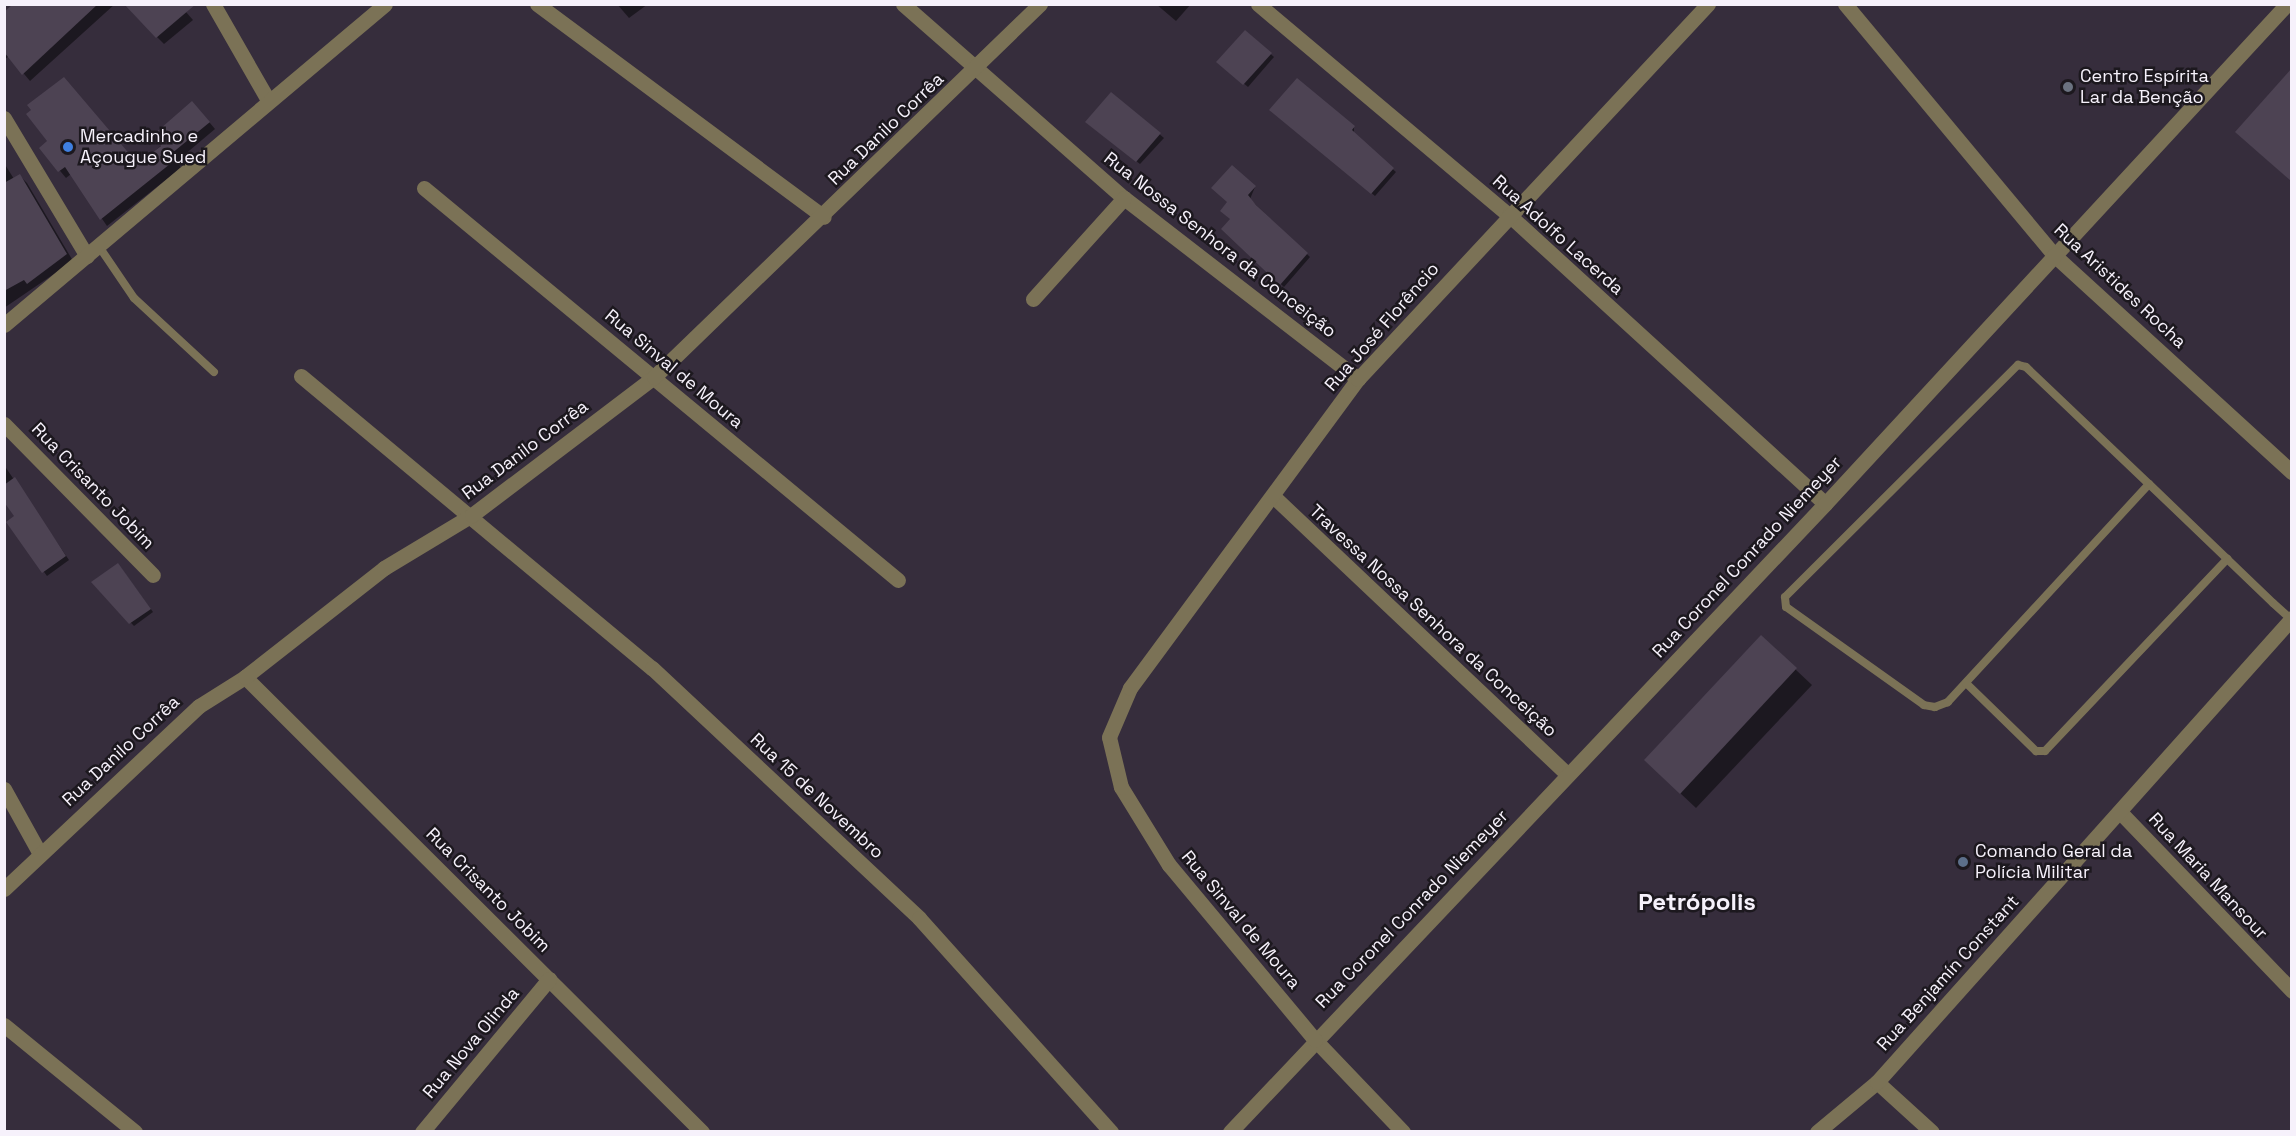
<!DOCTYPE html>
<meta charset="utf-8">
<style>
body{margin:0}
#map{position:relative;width:2296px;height:1136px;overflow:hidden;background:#362d3c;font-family:"Space Grotesk",sans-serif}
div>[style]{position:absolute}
.shadow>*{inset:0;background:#0007}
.building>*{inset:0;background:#4d4353}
.service>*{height:8px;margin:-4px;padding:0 4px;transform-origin:4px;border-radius:4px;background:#7b7256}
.minor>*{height:15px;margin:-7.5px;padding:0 7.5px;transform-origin:7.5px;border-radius:7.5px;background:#7b7256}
.tertiary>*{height:15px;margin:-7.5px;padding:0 7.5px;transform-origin:7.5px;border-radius:7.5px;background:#7b7256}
.dots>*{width:16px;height:16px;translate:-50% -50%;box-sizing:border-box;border:3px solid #1c181e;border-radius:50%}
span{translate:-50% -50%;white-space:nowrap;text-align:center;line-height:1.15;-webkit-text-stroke:5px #1c181e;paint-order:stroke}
.poi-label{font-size:18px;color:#f6f1fb}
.left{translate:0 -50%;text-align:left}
.street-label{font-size:18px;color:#f6f1fb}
.district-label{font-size:24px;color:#f6f1fb;font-weight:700}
.frame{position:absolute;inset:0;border:6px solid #f6f1fb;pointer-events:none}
</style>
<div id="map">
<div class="shadow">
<i style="clip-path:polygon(14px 4px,115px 4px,30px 81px,9px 56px,4px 60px,4px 13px)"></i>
<i style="clip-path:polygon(179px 4px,193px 20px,164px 44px,157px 37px)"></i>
<i style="clip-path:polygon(617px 4px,648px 4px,629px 18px)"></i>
<i style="clip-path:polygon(1156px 4px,1191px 4px,1176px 21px)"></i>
<i style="clip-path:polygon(1245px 32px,1274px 57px,1248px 87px,1222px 65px)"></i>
<i style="clip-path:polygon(2292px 70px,2292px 182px,2237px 132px)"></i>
<i style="clip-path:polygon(1297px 80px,1354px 128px,1354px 135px,1396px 172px,1375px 196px,1274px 113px)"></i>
<i style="clip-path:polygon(1112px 94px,1164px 138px,1140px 164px,1090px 125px)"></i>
<i style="clip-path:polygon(199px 110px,215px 129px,177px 161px,181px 168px,107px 226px,71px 174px,66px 178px,41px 148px,139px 166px)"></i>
<i style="clip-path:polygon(4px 163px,14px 179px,20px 176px,27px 183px,73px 261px,4px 308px)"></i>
<i style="clip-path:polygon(1255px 187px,1250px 199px,1310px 257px,1284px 287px,1223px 229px,1231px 219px,1225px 214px)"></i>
<i style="clip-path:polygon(4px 465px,69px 560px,47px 576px,8px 523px,16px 517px,4px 500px)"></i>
<i style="clip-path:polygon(121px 568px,153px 612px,134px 626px,93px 582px)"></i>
<i style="clip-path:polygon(1761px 637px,1812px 685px,1696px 808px,1661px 775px)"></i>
</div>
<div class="building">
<i style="clip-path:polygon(13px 4px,98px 4px,22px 75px,4px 52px,4px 12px)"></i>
<i style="clip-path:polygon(124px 4px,196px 4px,156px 38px)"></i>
<i style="clip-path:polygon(1245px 30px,1272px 53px,1243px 85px,1216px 62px)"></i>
<i style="clip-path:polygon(2292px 68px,2292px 182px,2235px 132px)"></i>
<i style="clip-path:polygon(64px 77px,138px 164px,161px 146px,153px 135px,192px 101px,210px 122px,171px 154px,175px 160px,100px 220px,65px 167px,58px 172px,39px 148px,47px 141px,26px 114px,31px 110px,27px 105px)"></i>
<i style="clip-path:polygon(1297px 78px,1355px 126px,1352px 130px,1394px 168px,1371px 194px,1269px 110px)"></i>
<i style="clip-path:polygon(1111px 92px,1161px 133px,1136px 162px,1085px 122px)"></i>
<i style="clip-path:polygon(1232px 165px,1256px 186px,1248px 195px,1256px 205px,1308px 253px,1280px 285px,1221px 229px,1230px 219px,1220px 211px,1227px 202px,1211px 188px)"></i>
<i style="clip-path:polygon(20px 174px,67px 254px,27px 284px,24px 280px,4px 291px,4px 183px)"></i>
<i style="clip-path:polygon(15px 477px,66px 556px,42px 573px,6px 522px,14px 516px,4px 502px,4px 485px)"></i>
<i style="clip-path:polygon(118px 563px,151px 609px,129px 624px,91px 582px)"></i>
<i style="clip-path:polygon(1761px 635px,1797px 668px,1680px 794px,1644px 760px)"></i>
</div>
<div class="service">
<i style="left:98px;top:245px;width:64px;rotate:55.8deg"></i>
<i style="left:134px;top:298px;width:109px;rotate:42.8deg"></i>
<i style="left:2149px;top:484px;width:297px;rotate:132.7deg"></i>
<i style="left:1948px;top:702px;width:14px;rotate:159deg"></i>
<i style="left:1935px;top:707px;width:11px;rotate:-170deg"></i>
<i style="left:1924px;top:705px;width:169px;rotate:-144.6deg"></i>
<i style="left:1786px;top:607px;width:10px;rotate:-96deg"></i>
<i style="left:1785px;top:597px;width:329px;rotate:-44.9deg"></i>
<i style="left:2018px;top:365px;width:8px;rotate:14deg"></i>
<i style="left:2026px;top:367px;width:170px;rotate:43.6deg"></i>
<i style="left:2149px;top:484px;width:172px;rotate:43.8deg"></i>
<i style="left:2273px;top:603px;width:24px;rotate:42deg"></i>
<i style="left:1966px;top:683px;width:98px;rotate:44.2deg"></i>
<i style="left:2036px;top:751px;width:9px"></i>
<i style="left:2045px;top:751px;width:265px;rotate:-46.5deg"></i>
</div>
<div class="minor">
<i style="left:213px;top:4px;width:111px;rotate:60.2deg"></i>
<i style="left:537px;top:4px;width:357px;rotate:36.6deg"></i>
<i style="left:903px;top:4px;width:294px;rotate:41.3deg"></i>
<i style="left:1124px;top:198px;width:296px;rotate:37.7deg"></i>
<i style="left:1258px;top:4px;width:328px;rotate:40.1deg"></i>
<i style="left:1509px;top:215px;width:428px;rotate:42.4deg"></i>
<i style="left:1845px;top:4px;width:327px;rotate:50.2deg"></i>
<i style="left:2054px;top:255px;width:322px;rotate:42.4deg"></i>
<i style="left:4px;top:118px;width:161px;rotate:59deg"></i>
<i style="left:424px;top:188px;width:615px;rotate:39.59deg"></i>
<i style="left:1033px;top:299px;width:136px;rotate:-48deg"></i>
<i style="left:4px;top:325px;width:498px;rotate:-40.1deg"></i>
<i style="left:301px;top:376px;width:457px;rotate:39.8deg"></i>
<i style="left:652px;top:668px;width:366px;rotate:43.1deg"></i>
<i style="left:919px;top:918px;width:288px;rotate:48.1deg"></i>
<i style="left:4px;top:424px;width:212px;rotate:45.4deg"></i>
<i style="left:1273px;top:496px;width:405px;rotate:43.4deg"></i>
<i style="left:245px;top:677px;width:645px;rotate:44.87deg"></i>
<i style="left:4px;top:789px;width:74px;rotate:61deg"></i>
<i style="left:2121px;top:813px;width:247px;rotate:46.1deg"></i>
<i style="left:4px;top:889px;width:267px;rotate:-43.2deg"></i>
<i style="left:199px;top:706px;width:54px;rotate:-32.2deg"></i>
<i style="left:245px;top:677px;width:177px;rotate:-38.1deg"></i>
<i style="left:384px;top:568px;width:103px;rotate:-31.1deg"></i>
<i style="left:472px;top:515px;width:228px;rotate:-37.2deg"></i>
<i style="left:654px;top:377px;width:537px;rotate:-44.02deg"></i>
<i style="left:4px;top:1025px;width:169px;rotate:39.2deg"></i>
<i style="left:1877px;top:1082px;width:74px;rotate:42.3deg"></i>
<i style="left:422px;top:1132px;width:199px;rotate:-50.3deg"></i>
<i style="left:1230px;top:1132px;width:865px;rotate:-46.55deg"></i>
<i style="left:1825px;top:504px;width:681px;rotate:-47.26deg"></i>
<i style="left:1403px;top:1132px;width:127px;rotate:-133.7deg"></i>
<i style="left:1315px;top:1040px;width:228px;rotate:-129.8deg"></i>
<i style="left:1169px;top:865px;width:92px;rotate:-121.6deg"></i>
<i style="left:1121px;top:787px;width:51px;rotate:-103.5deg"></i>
<i style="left:1109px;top:737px;width:53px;rotate:-66.8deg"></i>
<i style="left:1130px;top:688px;width:384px;rotate:-53.6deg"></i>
<i style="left:1358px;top:379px;width:513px;rotate:-46.97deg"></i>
</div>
<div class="tertiary">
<i style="left:1817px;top:1132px;width:78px;rotate:-39.8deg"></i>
<i style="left:1877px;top:1082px;width:623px;rotate:-48.19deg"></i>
</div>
<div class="dots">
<i style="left:2068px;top:87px;background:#6b7280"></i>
<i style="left:68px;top:147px;background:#3f7fe0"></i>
<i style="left:1963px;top:862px;background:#5c6f8a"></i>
</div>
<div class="poi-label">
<span class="left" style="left:2080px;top:87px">Centro Espírita<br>Lar da Benção</span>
<span class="left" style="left:80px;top:147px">Mercadinho e<br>Açougue Sued</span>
<span class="left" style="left:1975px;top:862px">Comando Geral da<br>Polícia Militar</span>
</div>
<div class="street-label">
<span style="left:886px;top:129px;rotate:-44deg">Rua Danilo Corrêa</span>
<span style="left:1558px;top:235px;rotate:42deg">Rua Adolfo Lacerda</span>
<span style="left:1220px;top:245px;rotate:38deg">Rua Nossa Senhora da Conceição</span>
<span style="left:2120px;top:286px;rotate:43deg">Rua Aristides Rocha</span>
<span style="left:1382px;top:327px;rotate:-49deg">Rua José Florêncio</span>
<span style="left:674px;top:369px;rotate:40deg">Rua Sinval de Moura</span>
<span style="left:525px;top:450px;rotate:-37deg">Rua Danilo Corrêa</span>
<span style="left:93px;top:486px;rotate:46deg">Rua Crisanto Jobim</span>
<span style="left:1747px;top:557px;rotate:-47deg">Rua Coronel Conrado Niemeyer</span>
<span style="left:1433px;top:621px;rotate:43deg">Travessa Nossa Senhora da Conceição</span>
<span style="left:121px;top:751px;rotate:-43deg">Rua Danilo Corrêa</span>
<span style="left:817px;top:796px;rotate:43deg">Rua 15 de Novembro</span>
<span style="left:2208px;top:876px;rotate:47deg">Rua Maria Mansour</span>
<span style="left:488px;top:890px;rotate:45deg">Rua Crisanto Jobim</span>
<span style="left:1412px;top:909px;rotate:-46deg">Rua Coronel Conrado Niemeyer</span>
<span style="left:1241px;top:920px;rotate:50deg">Rua Sinval de Moura</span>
<span style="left:1948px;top:973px;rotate:-48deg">Rua Benjamín Constant</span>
<span style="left:471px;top:1043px;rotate:-50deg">Rua Nova Olinda</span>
</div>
<div class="district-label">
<span style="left:1697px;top:902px">Petrópolis</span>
</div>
<div class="frame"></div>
</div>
